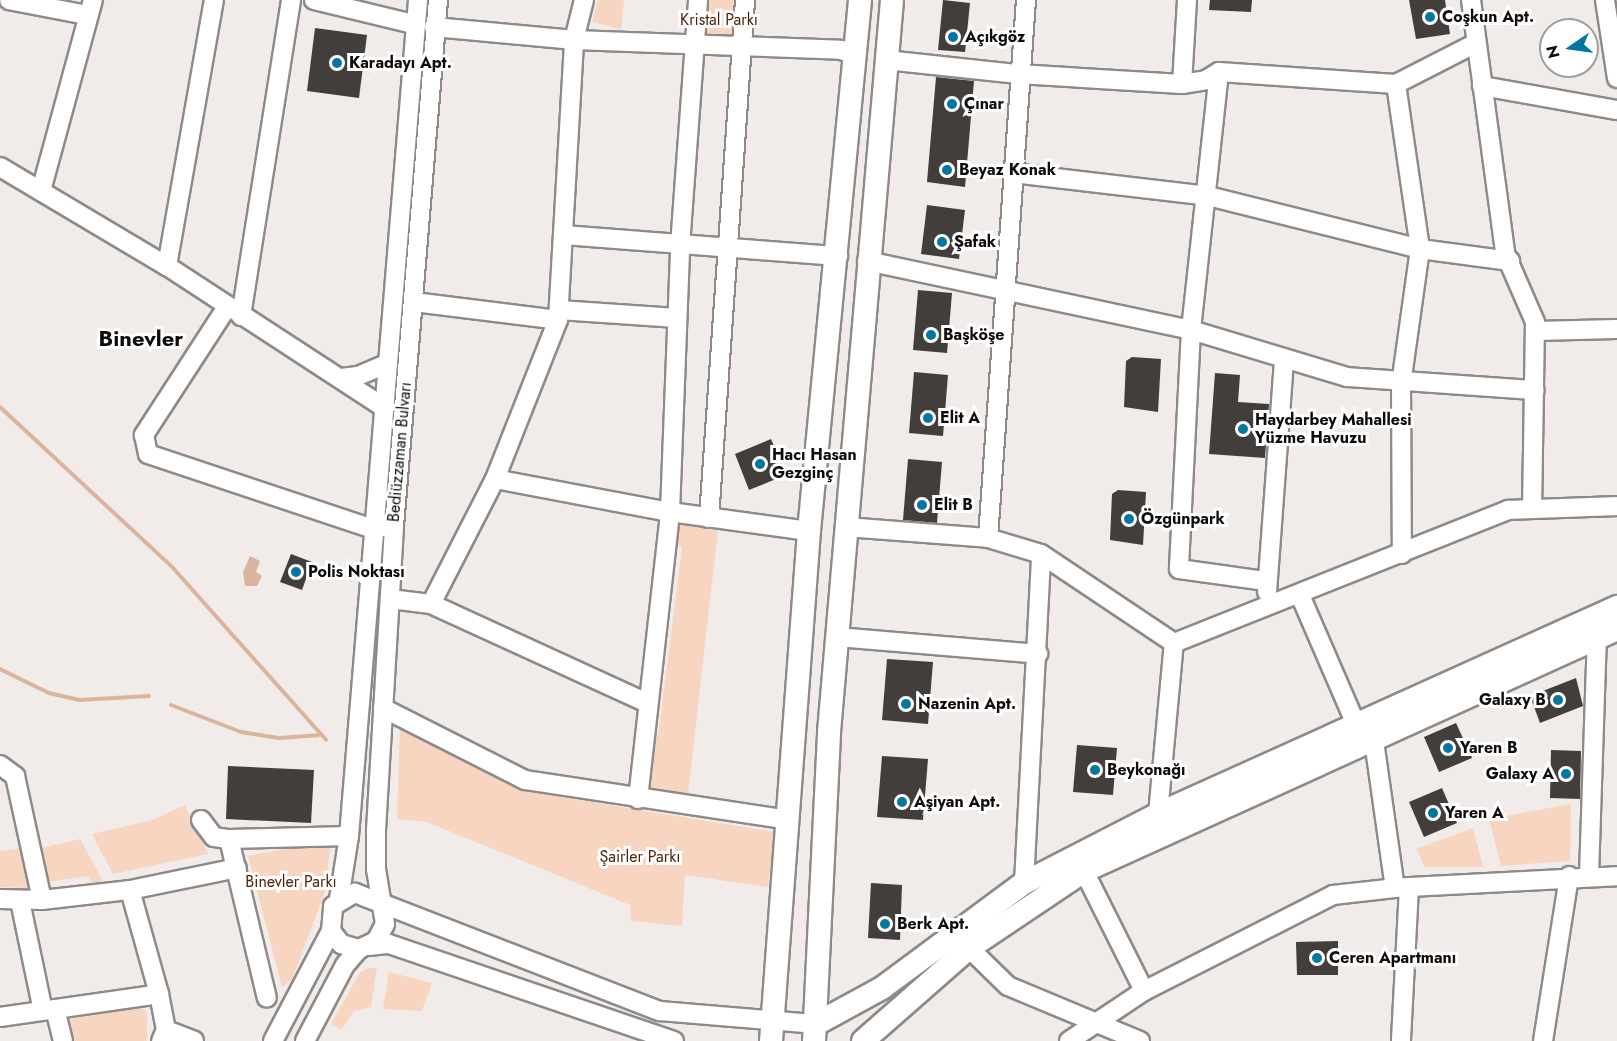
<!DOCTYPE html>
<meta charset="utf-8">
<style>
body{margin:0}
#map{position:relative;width:1617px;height:1041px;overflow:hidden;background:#f1ecea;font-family:Jost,sans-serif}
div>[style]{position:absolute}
.green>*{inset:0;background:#f7d5c0}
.water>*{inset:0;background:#dbb49d}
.stream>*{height:4px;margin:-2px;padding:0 2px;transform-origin:2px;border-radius:2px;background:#dbb49d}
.building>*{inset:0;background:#423e3c}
.roads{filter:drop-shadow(2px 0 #8e8a87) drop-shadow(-2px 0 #8e8a87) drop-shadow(0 2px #8e8a87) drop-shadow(0 -2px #8e8a87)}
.minor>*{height:18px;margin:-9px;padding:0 9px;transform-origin:9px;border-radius:9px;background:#fff}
.major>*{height:22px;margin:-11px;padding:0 11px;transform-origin:11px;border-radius:11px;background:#fff}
.dots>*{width:16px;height:16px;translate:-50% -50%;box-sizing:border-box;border:3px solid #fff;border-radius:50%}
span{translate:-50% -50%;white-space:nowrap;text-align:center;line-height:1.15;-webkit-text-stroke:6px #fff;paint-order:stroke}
.poi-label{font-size:16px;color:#0e0d0c;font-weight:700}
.left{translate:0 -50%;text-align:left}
.right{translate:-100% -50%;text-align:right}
.park-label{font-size:16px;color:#4c250b}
.street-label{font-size:16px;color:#0e0d0c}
.district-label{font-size:22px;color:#0e0d0c;font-weight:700}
.north{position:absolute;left:1539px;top:18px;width:60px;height:60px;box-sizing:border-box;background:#fff;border:2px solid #9f9e9e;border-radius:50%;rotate:257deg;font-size:16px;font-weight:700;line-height:24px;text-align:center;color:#0e0d0c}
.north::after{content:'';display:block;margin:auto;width:21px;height:27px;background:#0477a1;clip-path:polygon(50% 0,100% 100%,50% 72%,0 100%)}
</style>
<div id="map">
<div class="green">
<i style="clip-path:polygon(598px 0,624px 0,621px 29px,592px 22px)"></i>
<i style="clip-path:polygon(704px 0,738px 0,733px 44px,702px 41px)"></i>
<i style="clip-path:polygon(678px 523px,718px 531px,688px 795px,657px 792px,649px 785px,650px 739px,658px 736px,682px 548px,674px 540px)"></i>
<i style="clip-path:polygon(400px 725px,523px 791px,775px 832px,768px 887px,685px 875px,682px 926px,631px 921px,630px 905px,427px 822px,397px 819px)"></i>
<i style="clip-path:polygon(1571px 804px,1570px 861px,1501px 866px,1489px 819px)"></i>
<i style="clip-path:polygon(185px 805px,208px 854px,113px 874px,92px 834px,152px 820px)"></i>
<i style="clip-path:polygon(1473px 828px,1483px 867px,1425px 867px,1416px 849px)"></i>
<i style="clip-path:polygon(80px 839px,103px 881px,92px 885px,88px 876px,45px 882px,37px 849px)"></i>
<i style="clip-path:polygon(331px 840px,325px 892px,292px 980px,282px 987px,248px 856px)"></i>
<i style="clip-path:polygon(23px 848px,30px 888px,0 887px,0 851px)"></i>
<i style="clip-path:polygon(368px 968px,377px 968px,371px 1007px,354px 1011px,341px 1030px,331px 1024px,360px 972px)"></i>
<i style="clip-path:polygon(389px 972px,432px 983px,422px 1011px,383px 1009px)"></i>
<i style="clip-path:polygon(139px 1007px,147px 1012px,147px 1041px,71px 1041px,66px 1020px)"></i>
</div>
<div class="water">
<i style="clip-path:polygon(250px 556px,260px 561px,256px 572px,262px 576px,257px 586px,245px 586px,243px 572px)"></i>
</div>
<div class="stream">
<i style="left:0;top:407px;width:236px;rotate:42.9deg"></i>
<i style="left:173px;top:568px;width:230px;rotate:48.3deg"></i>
<i style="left:0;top:669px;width:55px;rotate:26.1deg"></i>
<i style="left:49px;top:693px;width:31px;rotate:13deg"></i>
<i style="left:79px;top:700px;width:70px;rotate:-3.3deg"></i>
<i style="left:171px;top:705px;width:75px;rotate:21.1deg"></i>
<i style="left:241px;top:732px;width:38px;rotate:9deg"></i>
<i style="left:279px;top:738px;width:39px;rotate:-4deg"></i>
</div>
<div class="building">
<i style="clip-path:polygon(943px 0,970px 3px,965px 52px,938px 50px)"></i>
<i style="clip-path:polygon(1210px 0,1252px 0,1251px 12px,1209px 10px)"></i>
<i style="clip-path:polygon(1409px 0,1445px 0,1450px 34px,1416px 39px)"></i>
<i style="clip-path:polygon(315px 28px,367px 35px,359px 98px,307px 91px)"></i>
<i style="clip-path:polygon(936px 77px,974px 81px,965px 187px,927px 182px)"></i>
<i style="clip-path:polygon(927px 205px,965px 210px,959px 259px,921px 254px)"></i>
<i style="clip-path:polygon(918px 290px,952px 293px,947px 353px,913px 350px)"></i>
<i style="clip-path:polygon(1132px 357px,1161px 359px,1158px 412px,1124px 407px,1126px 361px)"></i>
<i style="clip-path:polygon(914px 372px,948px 375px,943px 436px,909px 433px)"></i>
<i style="clip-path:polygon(1215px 373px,1240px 375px,1238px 402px,1269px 404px,1265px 458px,1209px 454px)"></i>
<i style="clip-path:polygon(771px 439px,786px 475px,749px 490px,735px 454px)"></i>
<i style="clip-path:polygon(908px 459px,942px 462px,937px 523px,903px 520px)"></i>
<i style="clip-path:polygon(1118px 490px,1146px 492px,1143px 545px,1110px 540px,1112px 494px)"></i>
<i style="clip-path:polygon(291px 554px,312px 562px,302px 590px,280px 582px)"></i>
<i style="clip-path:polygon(887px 659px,933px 662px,928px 724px,882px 720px)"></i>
<i style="clip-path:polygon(1576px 678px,1583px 706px,1540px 723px,1530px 696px)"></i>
<i style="clip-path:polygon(1456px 723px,1472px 758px,1439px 772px,1424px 737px)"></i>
<i style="clip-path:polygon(1077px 745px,1117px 748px,1113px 795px,1073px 792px)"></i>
<i style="clip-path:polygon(1551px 750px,1581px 751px,1580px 799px,1550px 798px)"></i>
<i style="clip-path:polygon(882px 756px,928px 759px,923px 820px,877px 817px)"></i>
<i style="clip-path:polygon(228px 766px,314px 770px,311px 823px,226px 819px)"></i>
<i style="clip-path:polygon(1442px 788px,1457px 823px,1424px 837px,1409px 802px)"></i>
<i style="clip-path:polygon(871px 883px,902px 885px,900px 940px,868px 938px)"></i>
<i style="clip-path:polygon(1338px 941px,1338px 975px,1297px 975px,1296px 942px)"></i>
</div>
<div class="roads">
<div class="minor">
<i style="left:9px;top:0;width:79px;rotate:10.9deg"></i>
<i style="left:314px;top:0;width:102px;rotate:13.6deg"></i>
<i style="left:1471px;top:0;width:255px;rotate:82.3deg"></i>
<i style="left:1505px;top:253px;width:75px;rotate:66.5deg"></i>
<i style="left:1535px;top:322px;width:184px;rotate:90.9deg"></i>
<i style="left:1605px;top:0;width:79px;rotate:81.3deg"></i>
<i style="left:434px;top:27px;width:141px;rotate:5.3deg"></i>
<i style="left:574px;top:40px;width:267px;rotate:2.1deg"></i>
<i style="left:841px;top:50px;width:15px;rotate:20deg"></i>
<i style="left:886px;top:60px;width:133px;rotate:6.1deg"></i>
<i style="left:1018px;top:74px;width:164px;rotate:3.5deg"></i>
<i style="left:1182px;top:84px;width:24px;rotate:-9deg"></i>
<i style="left:1206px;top:80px;width:15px;rotate:-32deg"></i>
<i style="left:1219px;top:72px;width:177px;rotate:3.9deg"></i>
<i style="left:1396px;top:84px;width:90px;rotate:-27.1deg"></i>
<i style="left:1219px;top:72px;width:260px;rotate:96.2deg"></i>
<i style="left:1191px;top:330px;width:239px;rotate:92.9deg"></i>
<i style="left:1179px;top:569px;width:88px;rotate:7.9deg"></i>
<i style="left:1182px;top:84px;width:84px;rotate:-86.6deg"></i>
<i style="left:1396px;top:84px;width:167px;rotate:81.7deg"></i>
<i style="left:1420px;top:249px;width:136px;rotate:98deg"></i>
<i style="left:1401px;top:384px;width:170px;rotate:89.7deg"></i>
<i style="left:1482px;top:86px;width:137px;rotate:10.1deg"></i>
<i style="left:0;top:167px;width:194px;rotate:30.7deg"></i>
<i style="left:167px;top:266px;width:257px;rotate:33.1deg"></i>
<i style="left:1013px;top:173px;width:196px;rotate:6.7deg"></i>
<i style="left:1208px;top:196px;width:219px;rotate:14deg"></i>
<i style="left:1420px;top:249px;width:91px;rotate:7.6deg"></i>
<i style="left:41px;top:191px;width:198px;rotate:-74.8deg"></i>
<i style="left:563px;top:235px;width:276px;rotate:4.4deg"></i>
<i style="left:867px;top:261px;width:331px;rotate:12deg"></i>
<i style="left:1191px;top:330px;width:163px;rotate:16.8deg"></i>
<i style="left:1347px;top:377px;width:188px;rotate:4deg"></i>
<i style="left:167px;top:266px;width:270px;rotate:-80deg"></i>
<i style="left:414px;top:302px;width:145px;rotate:7.1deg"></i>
<i style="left:227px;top:307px;width:153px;rotate:123deg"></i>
<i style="left:144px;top:435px;width:19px;rotate:78deg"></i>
<i style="left:148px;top:454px;width:235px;rotate:18.4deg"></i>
<i style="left:371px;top:528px;width:12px;rotate:-5deg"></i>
<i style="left:559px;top:310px;width:118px;rotate:3.9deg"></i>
<i style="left:241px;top:316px;width:320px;rotate:-81deg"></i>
<i style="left:1535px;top:331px;width:82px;rotate:-1.4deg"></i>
<i style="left:341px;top:378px;width:17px;rotate:-7deg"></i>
<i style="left:358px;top:376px;width:30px;rotate:-23deg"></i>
<i style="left:495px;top:479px;width:171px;rotate:-68.4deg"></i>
<i style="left:558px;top:320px;width:280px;rotate:-86.7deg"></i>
<i style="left:574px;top:40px;width:41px;rotate:-76deg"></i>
<i style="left:709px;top:518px;width:519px;rotate:-86.02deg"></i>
<i style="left:846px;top:527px;width:142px;rotate:4.4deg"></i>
<i style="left:988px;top:538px;width:55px;rotate:16.8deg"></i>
<i style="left:1041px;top:554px;width:160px;rotate:33.8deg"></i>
<i style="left:1174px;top:643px;width:360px;rotate:-21.7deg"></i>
<i style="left:1508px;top:510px;width:109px;rotate:-2.1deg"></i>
<i style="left:988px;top:538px;width:539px;rotate:-85.96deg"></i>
<i style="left:1267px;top:592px;width:234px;rotate:-85.8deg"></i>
<i style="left:1300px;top:595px;width:138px;rotate:66.6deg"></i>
<i style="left:390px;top:599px;width:41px;rotate:7deg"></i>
<i style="left:431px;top:604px;width:140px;rotate:-62.9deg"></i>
<i style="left:495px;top:479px;width:178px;rotate:10.7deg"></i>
<i style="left:670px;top:512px;width:140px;rotate:7.8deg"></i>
<i style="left:431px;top:604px;width:235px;rotate:24.6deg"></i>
<i style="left:837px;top:637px;width:202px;rotate:4.8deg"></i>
<i style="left:383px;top:708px;width:159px;rotate:26.9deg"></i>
<i style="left:525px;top:780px;width:266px;rotate:8.6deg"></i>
<i style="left:1374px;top:741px;width:148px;rotate:81.9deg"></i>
<i style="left:1395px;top:888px;width:14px;rotate:-4deg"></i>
<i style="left:1409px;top:887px;width:154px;rotate:93deg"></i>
<i style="left:0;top:765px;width:19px;rotate:36deg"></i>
<i style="left:15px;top:776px;width:127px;rotate:77.7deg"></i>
<i style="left:638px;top:799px;width:289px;rotate:-83.6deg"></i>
<i style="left:670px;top:512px;width:266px;rotate:-87.8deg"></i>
<i style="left:680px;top:246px;width:247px;rotate:-85.8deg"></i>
<i style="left:1158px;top:814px;width:172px;rotate:-84.7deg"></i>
<i style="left:201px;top:820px;width:21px;rotate:53deg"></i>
<i style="left:214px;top:837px;width:15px;rotate:8deg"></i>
<i style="left:229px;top:839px;width:163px;rotate:76.6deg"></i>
<i style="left:229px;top:839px;width:120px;rotate:-1.4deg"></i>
<i style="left:1084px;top:871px;width:134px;rotate:63.4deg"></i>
<i style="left:1144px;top:991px;width:212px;rotate:-26.9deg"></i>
<i style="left:1333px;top:895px;width:62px;rotate:-6.4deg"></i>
<i style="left:1589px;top:875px;width:236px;rotate:-88.1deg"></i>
<i style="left:1024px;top:883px;width:329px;rotate:-87deg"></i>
<i style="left:1409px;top:887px;width:208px;rotate:-3deg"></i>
<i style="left:130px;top:890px;width:108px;rotate:74.4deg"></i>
<i style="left:159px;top:994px;width:37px;rotate:79deg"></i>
<i style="left:166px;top:1030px;width:12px;rotate:114deg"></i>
<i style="left:0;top:899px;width:42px;rotate:1.4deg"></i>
<i style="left:42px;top:900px;width:89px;rotate:-6.5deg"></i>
<i style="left:130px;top:890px;width:109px;rotate:-11.6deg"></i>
<i style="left:339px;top:899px;width:64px;rotate:-81deg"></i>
<i style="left:349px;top:836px;width:839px;rotate:-85.28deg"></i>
<i style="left:20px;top:901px;width:112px;rotate:78.2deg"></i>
<i style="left:331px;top:931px;width:16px;rotate:52deg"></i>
<i style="left:341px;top:944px;width:19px;rotate:16deg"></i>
<i style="left:369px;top:946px;width:20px;rotate:-6deg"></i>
<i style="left:389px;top:944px;width:301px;rotate:18.8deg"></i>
<i style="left:969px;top:948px;width:54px;rotate:44.3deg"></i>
<i style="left:1008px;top:986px;width:143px;rotate:22.6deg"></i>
<i style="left:55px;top:1009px;width:33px;rotate:76deg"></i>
<i style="left:0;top:1017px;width:161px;rotate:-8.2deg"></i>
<i style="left:166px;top:1030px;width:30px;rotate:21deg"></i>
<i style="left:273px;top:1041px;width:124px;rotate:-62.2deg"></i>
<i style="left:331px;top:931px;width:25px;rotate:-85deg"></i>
<i style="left:333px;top:906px;width:26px;rotate:-31deg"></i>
<i style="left:355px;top:893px;width:327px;rotate:21.2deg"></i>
<i style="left:660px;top:1011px;width:157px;rotate:4.8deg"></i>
<i style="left:305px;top:1041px;width:86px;rotate:-62.2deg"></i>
<i style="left:345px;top:965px;width:21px;rotate:-49deg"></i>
<i style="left:359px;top:949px;width:19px;rotate:-25deg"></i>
<i style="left:376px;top:941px;width:19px;rotate:-62deg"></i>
<i style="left:385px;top:924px;width:56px;rotate:-99.3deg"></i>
<i style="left:376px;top:869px;width:39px;rotate:-90deg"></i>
<i style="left:376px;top:830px;width:305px;rotate:-86.6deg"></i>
<i style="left:394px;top:526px;width:528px;rotate:-85.22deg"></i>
<i style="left:1069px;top:1041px;width:90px;rotate:-33.7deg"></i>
<i style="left:1543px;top:1041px;width:167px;rotate:-81deg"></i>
</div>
<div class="major">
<i style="left:816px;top:1024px;width:75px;rotate:-28.6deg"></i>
<i style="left:882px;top:988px;width:177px;rotate:-36.5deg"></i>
<i style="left:1024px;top:883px;width:151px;rotate:-27.2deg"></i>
<i style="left:1158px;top:814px;width:504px;rotate:-24.27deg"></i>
<i style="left:771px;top:1041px;width:511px;rotate:-85.74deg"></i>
<i style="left:809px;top:531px;width:533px;rotate:-84.51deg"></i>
<i style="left:814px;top:1041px;width:309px;rotate:-87.2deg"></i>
<i style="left:829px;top:732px;width:735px;rotate:-85.08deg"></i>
<i style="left:863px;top:1041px;width:141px;rotate:-41.3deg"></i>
<i style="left:969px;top:948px;width:138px;rotate:-33.8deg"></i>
<i style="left:1084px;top:871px;width:585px;rotate:-24.42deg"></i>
</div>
</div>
<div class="dots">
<i style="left:1430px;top:17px;background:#0477a1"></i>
<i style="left:953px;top:37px;background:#0477a1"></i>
<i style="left:337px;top:63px;background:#0477a1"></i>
<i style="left:952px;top:104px;background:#0477a1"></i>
<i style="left:947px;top:170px;background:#0477a1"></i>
<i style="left:942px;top:242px;background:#0477a1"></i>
<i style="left:931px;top:335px;background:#0477a1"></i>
<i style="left:928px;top:418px;background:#0477a1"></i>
<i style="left:1243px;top:429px;background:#0477a1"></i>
<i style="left:760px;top:464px;background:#0477a1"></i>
<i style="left:922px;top:505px;background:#0477a1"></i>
<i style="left:1129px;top:519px;background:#0477a1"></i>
<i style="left:296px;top:572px;background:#0477a1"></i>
<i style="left:1558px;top:700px;background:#0477a1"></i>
<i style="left:906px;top:704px;background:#0477a1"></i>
<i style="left:1448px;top:748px;background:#0477a1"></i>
<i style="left:1095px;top:770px;background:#0477a1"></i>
<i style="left:1566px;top:774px;background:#0477a1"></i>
<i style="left:902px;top:802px;background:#0477a1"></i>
<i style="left:1433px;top:813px;background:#0477a1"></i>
<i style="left:885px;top:924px;background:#0477a1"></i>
<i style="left:1317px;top:958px;background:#0477a1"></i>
</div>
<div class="poi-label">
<span class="left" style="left:1442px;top:17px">Coşkun Apt.</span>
<span class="left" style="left:965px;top:37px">Açıkgöz</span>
<span class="left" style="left:349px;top:63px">Karadayı Apt.</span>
<span class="left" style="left:964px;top:104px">Çınar</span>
<span class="left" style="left:959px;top:170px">Beyaz Konak</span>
<span class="left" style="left:954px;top:242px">Şafak</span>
<span class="left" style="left:943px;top:335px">Başköşe</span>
<span class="left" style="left:940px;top:418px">Elit A</span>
<span class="left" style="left:1255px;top:429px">Haydarbey Mahallesi<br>Yüzme Havuzu</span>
<span class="left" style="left:772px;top:464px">Hacı Hasan<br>Gezginç</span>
<span class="left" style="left:934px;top:505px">Elit B</span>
<span class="left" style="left:1141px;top:519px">Özgünpark</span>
<span class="left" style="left:308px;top:572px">Polis Noktası</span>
<span class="right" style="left:1546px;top:700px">Galaxy B</span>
<span class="left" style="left:918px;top:704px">Nazenin Apt.</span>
<span class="left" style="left:1460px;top:748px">Yaren B</span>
<span class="left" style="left:1107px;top:770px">Beykonağı</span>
<span class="right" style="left:1554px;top:774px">Galaxy A</span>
<span class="left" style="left:914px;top:802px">Aşiyan Apt.</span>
<span class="left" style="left:1445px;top:813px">Yaren A</span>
<span class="left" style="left:897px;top:924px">Berk Apt.</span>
<span class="left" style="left:1329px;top:958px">Ceren Apartmanı</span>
</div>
<div class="park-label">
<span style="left:719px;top:20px">Kristal Parkı</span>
<span style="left:640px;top:857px">Şairler Parkı</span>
<span style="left:291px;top:882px">Binevler Parkı</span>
</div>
<div class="street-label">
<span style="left:400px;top:452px;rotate:-85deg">Bediüzzaman Bulvarı</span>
</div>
<div class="district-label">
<span style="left:141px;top:339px">Binevler</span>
</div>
<div class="north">N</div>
</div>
